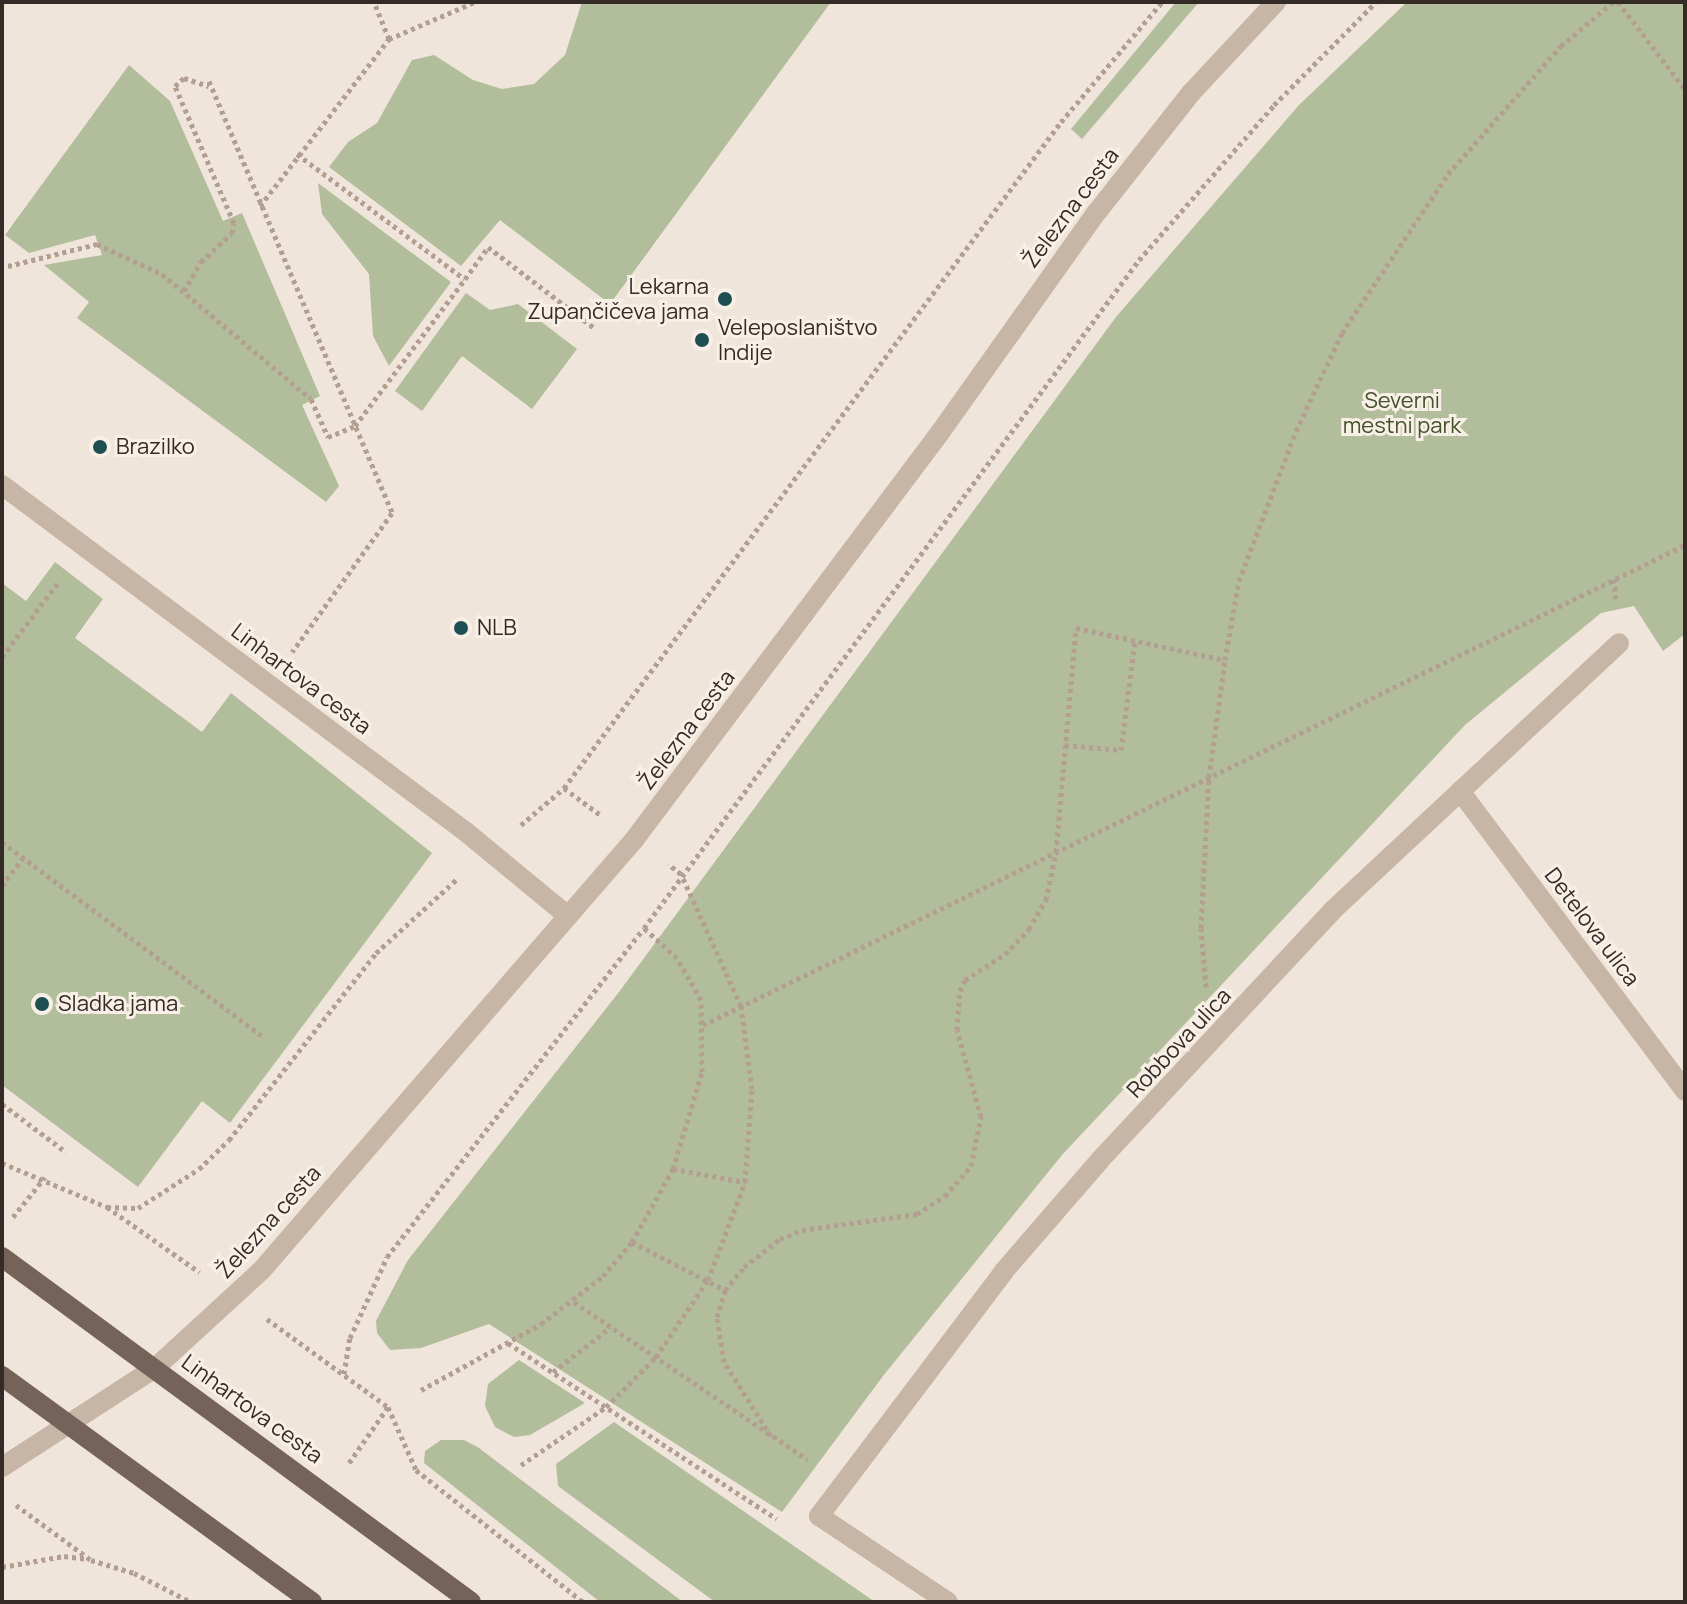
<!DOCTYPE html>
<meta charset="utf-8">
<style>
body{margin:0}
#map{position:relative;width:1687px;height:1604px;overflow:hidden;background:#f0e5da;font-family:Manrope,sans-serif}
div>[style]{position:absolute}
.green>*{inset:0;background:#b2be9b}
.path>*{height:5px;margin-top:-2.5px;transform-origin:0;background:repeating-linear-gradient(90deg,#b39f91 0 4px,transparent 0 8px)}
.minor>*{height:20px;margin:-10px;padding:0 10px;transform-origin:10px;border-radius:10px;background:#c7b5a6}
.major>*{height:20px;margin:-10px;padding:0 10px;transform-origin:10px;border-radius:10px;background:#756258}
.dots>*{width:22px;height:22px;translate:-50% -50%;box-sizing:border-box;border:4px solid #f8f0e6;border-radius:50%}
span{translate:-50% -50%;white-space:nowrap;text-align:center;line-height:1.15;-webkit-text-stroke:6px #f8f0e6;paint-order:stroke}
.street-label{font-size:22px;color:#342b27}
.poi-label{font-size:22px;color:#342b27}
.right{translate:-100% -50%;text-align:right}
.left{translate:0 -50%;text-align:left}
.park-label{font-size:22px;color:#44512c}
.frame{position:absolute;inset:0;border:4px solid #342b27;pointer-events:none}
</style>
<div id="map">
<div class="green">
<i style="clip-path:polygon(582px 2px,831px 2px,610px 304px,500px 220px,461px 266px,329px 167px,348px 142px,377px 123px,412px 60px,434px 55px,473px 80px,502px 89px,534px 84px,565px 55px)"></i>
<i style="clip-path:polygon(1176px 2px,1199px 2px,1082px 139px,1071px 129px)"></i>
<i style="clip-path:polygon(1407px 2px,1685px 2px,1685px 634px,1663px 651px,1634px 606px,1601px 613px,1465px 725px,1062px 1155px,883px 1376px,782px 1512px,489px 1324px,421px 1348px,390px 1350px,377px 1333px,376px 1321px,408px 1260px,619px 992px,1116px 317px,1299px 105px)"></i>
<i style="clip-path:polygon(129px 65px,170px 101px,223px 221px,242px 213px,320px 396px,302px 405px,339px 486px,326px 502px,77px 318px,89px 302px,44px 265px,102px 255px,95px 235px,29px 253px,5px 235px)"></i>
<i style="clip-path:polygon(318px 183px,451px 282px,389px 366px,373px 336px,369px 274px,322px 214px)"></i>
<i style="clip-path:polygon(466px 293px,490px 310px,518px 304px,577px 349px,532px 409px,462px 356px,422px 411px,395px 391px)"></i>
<i style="clip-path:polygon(55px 562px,103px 599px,75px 638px,202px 732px,231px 693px,432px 853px,230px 1123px,202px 1101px,138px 1187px,2px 1085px,2px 583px,26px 601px)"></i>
<i style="clip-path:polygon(519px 1360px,585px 1403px,530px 1435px,514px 1437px,495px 1427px,485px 1406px,488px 1384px)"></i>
<i style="clip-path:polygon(614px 1422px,868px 1597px,875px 1602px,715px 1602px,558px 1486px,556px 1464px)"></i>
<i style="clip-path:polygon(441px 1440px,464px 1440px,479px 1448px,683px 1602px,600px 1602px,424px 1463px,425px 1451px)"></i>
</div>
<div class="path">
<i style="left:1618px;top:2px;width:110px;rotate:52.4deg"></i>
<i style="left:389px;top:39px;width:94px;rotate:-23.3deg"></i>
<i style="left:209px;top:81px;width:469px;rotate:67deg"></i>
<i style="left:392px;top:513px;width:171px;rotate:125.7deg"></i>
<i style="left:297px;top:154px;width:209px;rotate:36.7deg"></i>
<i style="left:465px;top:279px;width:39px;rotate:-54deg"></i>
<i style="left:488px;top:247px;width:132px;rotate:37.3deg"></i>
<i style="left:260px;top:206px;width:211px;rotate:-52.3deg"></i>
<i style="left:389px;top:39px;width:40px;rotate:-112deg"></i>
<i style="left:8px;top:266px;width:92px;rotate:-13.9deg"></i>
<i style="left:97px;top:244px;width:72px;rotate:24.8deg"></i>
<i style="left:162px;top:274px;width:194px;rotate:40deg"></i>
<i style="left:311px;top:399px;width:42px;rotate:65.9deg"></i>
<i style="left:328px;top:437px;width:29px;rotate:-22deg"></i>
<i style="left:355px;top:426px;width:184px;rotate:-53.2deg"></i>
<i style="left:184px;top:291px;width:34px;rotate:-60deg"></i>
<i style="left:201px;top:262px;width:42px;rotate:-43.1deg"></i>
<i style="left:232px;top:233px;width:10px;rotate:-79deg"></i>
<i style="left:234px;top:223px;width:149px;rotate:-113.3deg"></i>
<i style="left:175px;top:86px;width:12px;rotate:-42deg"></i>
<i style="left:184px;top:78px;width:26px;rotate:18deg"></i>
<i style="left:1614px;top:579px;width:23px;rotate:85deg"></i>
<i style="left:2px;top:657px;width:96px;rotate:-53deg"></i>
<i style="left:1065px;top:745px;width:56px;rotate:5.1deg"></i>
<i style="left:1121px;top:750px;width:110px;rotate:-82.7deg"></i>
<i style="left:564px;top:788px;width:47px;rotate:36.4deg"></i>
<i style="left:521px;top:825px;width:57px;rotate:-40.7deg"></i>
<i style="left:564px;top:788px;width:831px;rotate:-53.27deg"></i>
<i style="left:1061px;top:122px;width:157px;rotate:-49.9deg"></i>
<i style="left:2px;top:842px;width:324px;rotate:36.7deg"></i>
<i style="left:2px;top:886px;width:35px;rotate:-53deg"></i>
<i style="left:1206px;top:987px;width:59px;rotate:-94.8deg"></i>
<i style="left:1201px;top:928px;width:151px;rotate:-87deg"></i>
<i style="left:1209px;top:777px;width:118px;rotate:-82.2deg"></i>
<i style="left:1225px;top:660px;width:80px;rotate:-80deg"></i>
<i style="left:1239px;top:581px;width:160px;rotate:-69.2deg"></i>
<i style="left:1296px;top:431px;width:108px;rotate:-64.9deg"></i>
<i style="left:1342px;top:333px;width:191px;rotate:-56.3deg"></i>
<i style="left:1448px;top:174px;width:171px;rotate:-48.6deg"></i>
<i style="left:1561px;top:46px;width:68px;rotate:-40.2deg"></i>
<i style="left:703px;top:1025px;width:1093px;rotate:-26.05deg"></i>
<i style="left:2px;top:1104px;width:80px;rotate:36.9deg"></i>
<i style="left:2px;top:1163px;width:114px;rotate:22.7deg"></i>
<i style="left:107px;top:1207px;width:113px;rotate:35.2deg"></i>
<i style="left:673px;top:1169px;width:73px;rotate:10.2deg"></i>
<i style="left:107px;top:1207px;width:31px;rotate:2deg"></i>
<i style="left:138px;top:1208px;width:72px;rotate:-32.6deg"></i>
<i style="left:199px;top:1169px;width:42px;rotate:-44deg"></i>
<i style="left:229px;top:1140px;width:238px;rotate:-51.8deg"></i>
<i style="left:376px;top:953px;width:111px;rotate:-42.4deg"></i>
<i style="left:13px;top:1217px;width:51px;rotate:-51.3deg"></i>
<i style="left:632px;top:1242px;width:105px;rotate:27.3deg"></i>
<i style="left:574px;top:1302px;width:282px;rotate:34deg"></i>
<i style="left:267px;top:1319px;width:150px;rotate:36deg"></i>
<i style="left:388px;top:1407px;width:68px;rotate:124.9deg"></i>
<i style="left:508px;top:1343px;width:321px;rotate:33.2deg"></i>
<i style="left:553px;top:1372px;width:73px;rotate:-37.8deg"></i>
<i style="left:344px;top:1374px;width:36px;rotate:-81deg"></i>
<i style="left:350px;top:1338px;width:89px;rotate:-65.4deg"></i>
<i style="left:387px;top:1257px;width:417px;rotate:-52deg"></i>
<i style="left:644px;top:928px;width:831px;rotate:-53.46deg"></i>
<i style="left:1139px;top:260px;width:206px;rotate:-48.9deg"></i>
<i style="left:1274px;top:105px;width:145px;rotate:-45.3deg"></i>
<i style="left:421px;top:1390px;width:137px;rotate:-28.8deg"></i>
<i style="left:541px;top:1324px;width:78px;rotate:-37.7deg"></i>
<i style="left:603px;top:1276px;width:45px;rotate:-49.5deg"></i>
<i style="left:632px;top:1242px;width:84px;rotate:-60.7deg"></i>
<i style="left:673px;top:1169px;width:101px;rotate:-73.4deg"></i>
<i style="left:702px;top:1072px;width:72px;rotate:-90.8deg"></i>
<i style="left:701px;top:1000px;width:48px;rotate:-119.7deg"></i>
<i style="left:677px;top:958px;width:45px;rotate:-137.7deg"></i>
<i style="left:388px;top:1407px;width:69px;rotate:66deg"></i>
<i style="left:416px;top:1470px;width:213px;rotate:38.3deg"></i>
<i style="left:771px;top:1436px;width:88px;rotate:-122.4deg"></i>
<i style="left:724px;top:1362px;width:46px;rotate:-98.8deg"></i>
<i style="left:717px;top:1317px;width:28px;rotate:-73deg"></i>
<i style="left:725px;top:1290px;width:30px;rotate:-50deg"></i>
<i style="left:744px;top:1267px;width:46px;rotate:-37.9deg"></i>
<i style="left:780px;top:1239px;width:24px;rotate:-22deg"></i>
<i style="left:802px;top:1230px;width:116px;rotate:-7.9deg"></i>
<i style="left:917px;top:1214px;width:33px;rotate:-33deg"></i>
<i style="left:945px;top:1196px;width:40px;rotate:-49deg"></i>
<i style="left:971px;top:1166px;width:50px;rotate:-78.5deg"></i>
<i style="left:981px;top:1117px;width:90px;rotate:-105.4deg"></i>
<i style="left:957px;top:1030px;width:39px;rotate:-86deg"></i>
<i style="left:960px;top:991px;width:12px;rotate:-66deg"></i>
<i style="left:965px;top:980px;width:48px;rotate:-33deg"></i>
<i style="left:1005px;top:954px;width:35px;rotate:-46deg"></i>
<i style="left:1029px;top:929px;width:34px;rotate:-60deg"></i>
<i style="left:1046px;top:900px;width:49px;rotate:-78.2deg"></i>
<i style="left:1056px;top:852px;width:225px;rotate:-84.9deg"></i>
<i style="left:1076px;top:628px;width:152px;rotate:12.1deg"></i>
<i style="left:521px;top:1465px;width:103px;rotate:-34.3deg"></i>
<i style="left:606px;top:1407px;width:71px;rotate:-45deg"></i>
<i style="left:656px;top:1357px;width:93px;rotate:-56deg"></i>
<i style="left:708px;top:1280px;width:105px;rotate:-69.3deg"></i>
<i style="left:745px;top:1182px;width:93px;rotate:-85.7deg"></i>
<i style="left:752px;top:1089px;width:84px;rotate:-97.5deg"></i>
<i style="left:741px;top:1006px;width:145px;rotate:-114.4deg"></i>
<i style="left:681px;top:874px;width:16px;rotate:-142deg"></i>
<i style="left:16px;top:1505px;width:93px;rotate:36.3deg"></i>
<i style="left:91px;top:1560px;width:45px;rotate:16.8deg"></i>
<i style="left:134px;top:1573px;width:64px;rotate:27deg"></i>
<i style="left:2px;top:1567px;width:63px;rotate:-10.1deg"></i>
<i style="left:64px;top:1556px;width:24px;rotate:7deg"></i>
</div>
<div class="minor">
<i style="left:2px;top:485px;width:579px;rotate:36.79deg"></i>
<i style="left:466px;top:832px;width:132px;rotate:39.5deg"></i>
<i style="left:1460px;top:791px;width:375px;rotate:53.1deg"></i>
<i style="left:2px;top:1467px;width:182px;rotate:-32.9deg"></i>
<i style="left:155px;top:1368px;width:144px;rotate:-42.5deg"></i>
<i style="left:261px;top:1271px;width:570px;rotate:-49.13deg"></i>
<i style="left:634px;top:840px;width:508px;rotate:-53.08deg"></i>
<i style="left:939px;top:434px;width:272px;rotate:-54.6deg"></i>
<i style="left:1097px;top:212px;width:152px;rotate:-51.7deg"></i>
<i style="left:1191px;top:93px;width:125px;rotate:-47deg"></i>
<i style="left:948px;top:1602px;width:155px;rotate:-146.3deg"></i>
<i style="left:819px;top:1516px;width:307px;rotate:-52.9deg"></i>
<i style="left:1004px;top:1271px;width:147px;rotate:-49.1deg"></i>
<i style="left:1100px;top:1160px;width:342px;rotate:-47deg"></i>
<i style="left:1333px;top:910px;width:391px;rotate:-43deg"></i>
</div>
<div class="major">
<i style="left:2px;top:1257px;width:582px;rotate:36.34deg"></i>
<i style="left:2px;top:1376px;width:384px;rotate:36.1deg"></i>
</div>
<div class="dots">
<i style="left:725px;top:299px;background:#1e5053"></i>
<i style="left:702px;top:340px;background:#1e5053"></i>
<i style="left:100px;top:447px;background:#1e5053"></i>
<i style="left:461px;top:628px;background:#1e5053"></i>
<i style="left:42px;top:1004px;background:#1e5053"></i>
</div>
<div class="street-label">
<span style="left:1071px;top:208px;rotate:-53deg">Železna cesta</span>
<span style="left:301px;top:679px;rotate:37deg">Linhartova cesta</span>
<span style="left:687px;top:730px;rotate:-53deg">Železna cesta</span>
<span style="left:1592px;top:927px;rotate:53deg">Detelova ulica</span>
<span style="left:1179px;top:1043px;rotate:-47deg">Robbova ulica</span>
<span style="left:269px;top:1222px;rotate:-48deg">Železna cesta</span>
<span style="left:252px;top:1409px;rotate:36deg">Linhartova cesta</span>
</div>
<div class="poi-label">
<span class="right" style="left:709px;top:299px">Lekarna<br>Zupančičeva jama</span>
<span class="left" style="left:718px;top:340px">Veleposlaništvo<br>Indije</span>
<span class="left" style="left:116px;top:447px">Brazilko</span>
<span class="left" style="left:477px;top:628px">NLB</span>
<span class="left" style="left:58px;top:1004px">Sladka jama</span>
</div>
<div class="park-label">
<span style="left:1402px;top:413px">Severni<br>mestni park</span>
</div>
<div class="frame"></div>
</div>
